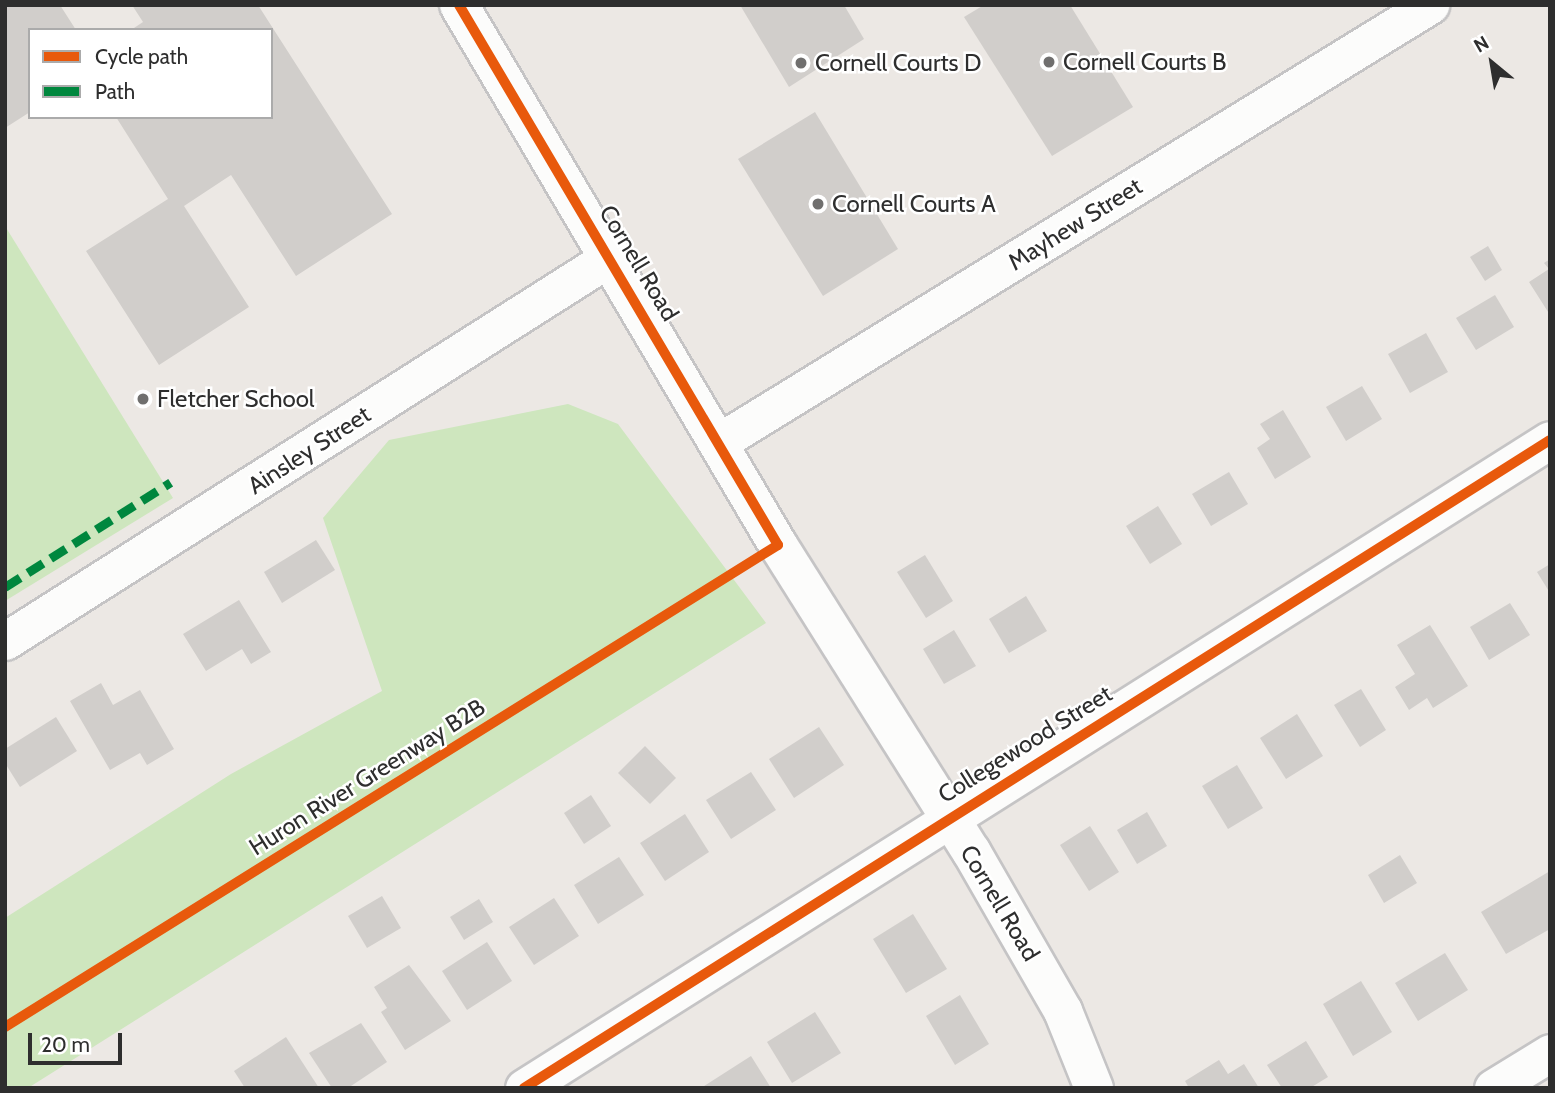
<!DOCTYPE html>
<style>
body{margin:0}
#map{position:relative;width:1555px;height:1093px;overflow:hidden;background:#ece8e4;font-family:Cabin,sans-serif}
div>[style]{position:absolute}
.green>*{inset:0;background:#cee6be}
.building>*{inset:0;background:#d1cecb}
.roads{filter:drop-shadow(2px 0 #c5c4c5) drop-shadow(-2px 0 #c5c4c5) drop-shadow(0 2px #c5c4c5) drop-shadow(0 -2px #c5c4c5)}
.street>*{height:37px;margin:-18.5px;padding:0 18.5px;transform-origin:18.5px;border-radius:18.5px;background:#fcfcfb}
.secondary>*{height:38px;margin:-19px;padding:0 19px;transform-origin:19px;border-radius:19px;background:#fcfcfb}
.quiet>*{height:9px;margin-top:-4.5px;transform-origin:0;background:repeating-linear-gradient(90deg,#00873e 0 18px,transparent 0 27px)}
.cycleway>*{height:10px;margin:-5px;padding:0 5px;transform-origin:5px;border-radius:5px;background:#e8590c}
.dots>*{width:19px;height:19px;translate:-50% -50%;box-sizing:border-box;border:4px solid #fff;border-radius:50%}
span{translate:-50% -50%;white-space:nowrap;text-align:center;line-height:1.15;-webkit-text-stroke:5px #fff;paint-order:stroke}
.poi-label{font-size:24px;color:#2e2e2e}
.left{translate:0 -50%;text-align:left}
.street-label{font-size:24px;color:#2e2e2e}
.frame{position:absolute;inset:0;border:7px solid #2e2e2e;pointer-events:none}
.legend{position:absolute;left:28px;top:28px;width:245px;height:91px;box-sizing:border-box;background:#fff;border:2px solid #ababab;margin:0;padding:9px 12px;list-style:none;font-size:21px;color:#2e2e2e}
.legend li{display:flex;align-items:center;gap:14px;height:35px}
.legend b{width:35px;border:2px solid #ababab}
.north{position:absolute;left:1457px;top:28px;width:70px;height:70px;-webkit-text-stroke:5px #fff;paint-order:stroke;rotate:330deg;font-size:19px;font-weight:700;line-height:28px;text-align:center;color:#2e2e2e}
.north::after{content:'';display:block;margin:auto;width:24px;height:32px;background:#2e2e2e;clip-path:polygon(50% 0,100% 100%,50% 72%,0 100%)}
.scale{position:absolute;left:28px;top:1033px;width:94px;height:32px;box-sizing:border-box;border:4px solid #2e2e2e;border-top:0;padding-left:9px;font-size:21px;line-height:24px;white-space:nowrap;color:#2e2e2e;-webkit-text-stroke:5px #fff;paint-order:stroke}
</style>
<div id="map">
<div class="green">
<i style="clip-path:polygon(5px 226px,173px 498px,5px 601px)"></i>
<i style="clip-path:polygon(568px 404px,618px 424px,766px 623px,28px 1088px,5px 1088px,5px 918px,231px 774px,382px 691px,323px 518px,389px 440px)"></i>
</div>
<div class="building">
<i style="clip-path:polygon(5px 5px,60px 5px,76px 30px,30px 30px,30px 112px,5px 128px)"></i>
<i style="clip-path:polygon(132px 5px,258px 5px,392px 214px,296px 276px,231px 175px,184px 206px,249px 307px,159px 365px,86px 251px,168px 199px,116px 117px,271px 117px,271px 30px,131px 30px,143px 22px)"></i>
<i style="clip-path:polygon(740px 5px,844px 5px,864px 39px,789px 87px)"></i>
<i style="clip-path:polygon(984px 5px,1070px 5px,1133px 107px,1052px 156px,964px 17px)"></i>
<i style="clip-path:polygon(815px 112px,898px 249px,823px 296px,738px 159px)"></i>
<i style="clip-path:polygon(1488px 246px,1502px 270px,1485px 281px,1470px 257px)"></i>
<i style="clip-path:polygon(1550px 259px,1550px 315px,1529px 282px,1549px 269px,1544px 263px)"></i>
<i style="clip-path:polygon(1495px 295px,1514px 327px,1476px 350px,1456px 318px)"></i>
<i style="clip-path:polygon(1426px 333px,1448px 372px,1410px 393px,1388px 354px)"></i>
<i style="clip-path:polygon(1362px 386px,1382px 419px,1346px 441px,1326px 407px)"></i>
<i style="clip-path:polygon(1283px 410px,1311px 457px,1275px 479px,1257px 448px,1270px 439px,1260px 424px)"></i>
<i style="clip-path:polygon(1229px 472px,1248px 504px,1211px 526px,1192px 494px)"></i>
<i style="clip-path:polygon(1158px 506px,1182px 544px,1150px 564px,1126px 526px)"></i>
<i style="clip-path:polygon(316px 540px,335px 570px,282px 603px,264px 572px)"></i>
<i style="clip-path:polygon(925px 555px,953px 601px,926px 618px,897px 572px)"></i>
<i style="clip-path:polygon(1550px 564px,1550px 593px,1537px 572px)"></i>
<i style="clip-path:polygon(1026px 596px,1047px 631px,1009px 653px,989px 619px)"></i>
<i style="clip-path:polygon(239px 600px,271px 652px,251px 664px,242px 649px,206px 671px,183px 634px)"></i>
<i style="clip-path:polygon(1510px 603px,1530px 635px,1489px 660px,1470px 627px)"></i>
<i style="clip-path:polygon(1430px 625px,1468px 686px,1433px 708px,1427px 698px,1409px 710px,1395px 687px,1415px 674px,1397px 645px)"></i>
<i style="clip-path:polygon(954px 630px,976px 666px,944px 684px,923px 649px)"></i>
<i style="clip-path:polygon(101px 683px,113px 705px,140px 690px,174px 749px,147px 765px,140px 753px,110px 770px,70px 701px)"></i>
<i style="clip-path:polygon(1361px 689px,1386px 730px,1360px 747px,1334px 705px)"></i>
<i style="clip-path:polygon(1297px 714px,1323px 756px,1286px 779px,1260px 738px)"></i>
<i style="clip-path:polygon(56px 717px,77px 751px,20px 787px,5px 763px,5px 749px)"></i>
<i style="clip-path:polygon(819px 727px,844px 765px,794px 798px,769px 759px)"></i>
<i style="clip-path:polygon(645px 746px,676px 778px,650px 804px,618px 773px)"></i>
<i style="clip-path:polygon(1237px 765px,1263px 808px,1228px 829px,1202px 786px)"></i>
<i style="clip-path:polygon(751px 772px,776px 810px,731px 839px,706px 800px)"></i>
<i style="clip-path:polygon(591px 795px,611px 826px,584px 844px,564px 813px)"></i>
<i style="clip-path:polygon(1147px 812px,1167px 846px,1137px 864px,1117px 830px)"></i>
<i style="clip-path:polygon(685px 814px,709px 852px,665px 881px,640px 843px)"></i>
<i style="clip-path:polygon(1090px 826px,1119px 872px,1089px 891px,1060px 845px)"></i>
<i style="clip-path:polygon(1400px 855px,1417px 883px,1384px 903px,1368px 875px)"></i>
<i style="clip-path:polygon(619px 857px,644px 895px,598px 924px,574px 885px)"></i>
<i style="clip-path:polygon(1550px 871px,1550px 929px,1506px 954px,1481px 912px)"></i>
<i style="clip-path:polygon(382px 896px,401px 928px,367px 948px,348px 916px)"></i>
<i style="clip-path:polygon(554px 898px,579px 936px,534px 965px,509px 927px)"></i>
<i style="clip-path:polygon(479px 899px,493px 922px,464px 940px,450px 917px)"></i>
<i style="clip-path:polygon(913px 914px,947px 969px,906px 993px,873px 939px)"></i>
<i style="clip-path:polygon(487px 942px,512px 981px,467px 1010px,442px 971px)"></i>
<i style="clip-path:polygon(1445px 953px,1468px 990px,1418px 1021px,1395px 983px)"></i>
<i style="clip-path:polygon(409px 965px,451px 1021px,405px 1050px,381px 1012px,387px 1008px,374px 987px)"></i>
<i style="clip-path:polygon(1361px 981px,1392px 1032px,1353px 1056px,1323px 1004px)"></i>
<i style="clip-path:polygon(960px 995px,989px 1044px,955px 1065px,926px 1016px)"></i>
<i style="clip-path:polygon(815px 1012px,841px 1053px,792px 1083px,767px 1042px)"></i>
<i style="clip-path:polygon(361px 1023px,387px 1062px,348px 1088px,332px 1088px,309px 1053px)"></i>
<i style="clip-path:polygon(286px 1037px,319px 1088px,245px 1088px,234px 1071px)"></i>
<i style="clip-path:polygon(1306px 1041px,1328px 1077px,1310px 1088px,1282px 1088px,1267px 1065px)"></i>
<i style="clip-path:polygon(751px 1056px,771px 1088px,701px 1088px)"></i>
<i style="clip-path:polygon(1219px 1060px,1228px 1074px,1244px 1064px,1259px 1088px,1189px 1088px,1185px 1081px)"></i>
</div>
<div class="roads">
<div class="street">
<i style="left:719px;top:442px;width:835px;rotate:-31.58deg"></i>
<i style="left:5px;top:641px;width:719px;rotate:-32.39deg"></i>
<i style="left:524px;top:1088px;width:1213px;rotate:-32.28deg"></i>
<i style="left:1493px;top:1088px;width:67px;rotate:-31.6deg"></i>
</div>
<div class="secondary">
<i style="left:459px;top:5px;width:627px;rotate:59.43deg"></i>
<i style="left:778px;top:545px;width:362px;rotate:57.8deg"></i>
<i style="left:971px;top:851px;width:185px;rotate:60.1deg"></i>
<i style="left:1063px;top:1011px;width:83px;rotate:68.1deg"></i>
</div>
</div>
<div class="quiet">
<i style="left:5px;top:587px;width:196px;rotate:-32.3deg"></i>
</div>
<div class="cycleway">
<i style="left:5px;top:1027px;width:911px;rotate:-31.95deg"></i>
<i style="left:778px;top:545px;width:627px;rotate:-120.57deg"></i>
<i style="left:524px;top:1088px;width:1213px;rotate:-32.28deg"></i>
</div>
<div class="dots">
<i style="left:1049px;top:62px;background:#706f6e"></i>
<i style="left:801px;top:63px;background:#706f6e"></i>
<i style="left:818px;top:204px;background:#706f6e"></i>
<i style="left:143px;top:399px;background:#706f6e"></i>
</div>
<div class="poi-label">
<span class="left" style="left:1063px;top:62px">Cornell Courts B</span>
<span class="left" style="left:815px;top:63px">Cornell Courts D</span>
<span class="left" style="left:832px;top:204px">Cornell Courts A</span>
<span class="left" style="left:157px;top:399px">Fletcher School</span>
</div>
<div class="street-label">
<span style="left:1075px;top:224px;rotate:-32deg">Mayhew Street</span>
<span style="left:639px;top:263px;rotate:59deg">Cornell Road</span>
<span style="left:309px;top:450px;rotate:-33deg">Ainsley Street</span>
<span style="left:1025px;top:744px;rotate:-32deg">Collegewood Street</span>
<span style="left:367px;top:777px;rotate:-32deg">Huron River Greenway B2B</span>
<span style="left:1000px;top:903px;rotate:59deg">Cornell Road</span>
</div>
<div class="frame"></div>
<ul class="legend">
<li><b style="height:9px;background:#e8590c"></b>Cycle path</li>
<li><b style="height:9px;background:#00873e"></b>Path</li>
</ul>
<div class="north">N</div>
<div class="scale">20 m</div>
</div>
